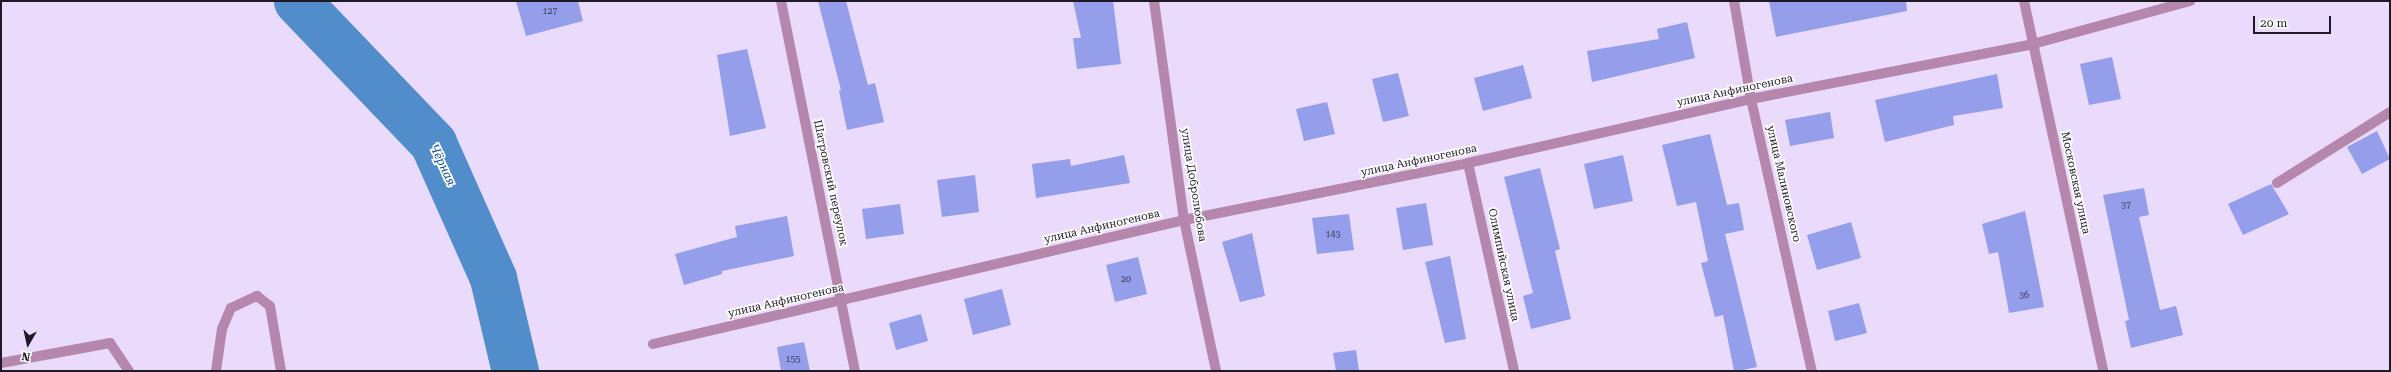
<!DOCTYPE html>
<meta charset="utf-8">
<style>
body{margin:0}
#map{position:relative;width:2391px;height:372px;overflow:hidden;background:#eadbfc;font-family:"Roboto Serif",serif}
div>[style]{position:absolute}
.river>*{height:47px;margin:-23.5px;padding:0 23.5px;transform-origin:23.5px;border-radius:23.5px;background:#518dca}
.building>*{inset:0;background:#959eeb}
.service>*{height:10px;margin:-5px;padding:0 5px;transform-origin:5px;border-radius:5px;background:#b687ad}
.minor>*{height:10px;margin:-5px;padding:0 5px;transform-origin:5px;border-radius:5px;background:#b687ad}
span{translate:-50% -50%;white-space:nowrap;text-align:center;line-height:1.15;-webkit-text-stroke:3.5px #fff;paint-order:stroke}
.number-label{font-size:9px;color:#3c3a56}
.number-label span{-webkit-text-stroke-width:0}
.street-label{font-size:11px;color:#1e1925}
.water-label{font-size:12px;color:#0d4f89;font-style:italic}
.frame{position:absolute;inset:0;border:2px solid #1e1925;pointer-events:none}
.north{position:absolute;left:8px;top:324px;width:40px;height:40px;-webkit-text-stroke:3px #fff;paint-order:stroke;rotate:189deg;font-size:11px;font-weight:700;line-height:16px;text-align:center;color:#1e1925}
.north::after{content:'';display:block;margin:auto;width:14px;height:18px;background:#1e1925;clip-path:polygon(50% 0,100% 100%,50% 72%,0 100%)}
.scale{position:absolute;left:2253px;top:16px;width:78px;height:18px;box-sizing:border-box;border:2px solid #1e1925;border-top:0;padding-left:5px;font-size:12px;line-height:14px;white-space:nowrap;color:#1e1925;-webkit-text-stroke:3px #fff;paint-order:stroke}
</style>
<div id="map">
<div class="river">
<i style="left:297px;top:1px;width:197px;rotate:46.2deg"></i>
<i style="left:433px;top:143px;width:148px;rotate:66deg"></i>
<i style="left:493px;top:278px;width:96px;rotate:76.7deg"></i>
</div>
<div class="building">
<i style="clip-path:polygon(516px 1px,578px 1px,583px 21px,526px 36px)"></i>
<i style="clip-path:polygon(818px 1px,846px 1px,868px 85px,875px 83px,884px 122px,847px 130px,839px 91px,841px 90px)"></i>
<i style="clip-path:polygon(1073px 1px,1113px 1px,1121px 64px,1077px 69px,1073px 38px,1081px 38px)"></i>
<i style="clip-path:polygon(1769px 1px,1906px 1px,1907px 11px,1776px 37px)"></i>
<i style="clip-path:polygon(1687px 22px,1695px 58px,1592px 82px,1587px 51px,1659px 39px,1657px 29px)"></i>
<i style="clip-path:polygon(747px 49px,766px 128px,730px 136px,717px 55px)"></i>
<i style="clip-path:polygon(2112px 57px,2121px 99px,2089px 105px,2080px 64px)"></i>
<i style="clip-path:polygon(1523px 65px,1532px 98px,1483px 111px,1474px 78px)"></i>
<i style="clip-path:polygon(1398px 73px,1409px 116px,1383px 122px,1372px 79px)"></i>
<i style="clip-path:polygon(1997px 74px,2003px 108px,1953px 116px,1954px 125px,1885px 142px,1875px 100px)"></i>
<i style="clip-path:polygon(1327px 102px,1335px 134px,1304px 141px,1296px 109px)"></i>
<i style="clip-path:polygon(1830px 112px,1834px 138px,1790px 146px,1785px 120px)"></i>
<i style="clip-path:polygon(2377px 131px,2390px 159px,2362px 174px,2347px 147px)"></i>
<i style="clip-path:polygon(1710px 134px,1727px 205px,1739px 203px,1744px 230px,1725px 234px,1757px 367px,1738px 371px,1734px 371px,1723px 315px,1715px 317px,1701px 263px,1708px 261px,1696px 202px,1677px 206px,1662px 145px)"></i>
<i style="clip-path:polygon(1124px 155px,1130px 183px,1036px 198px,1032px 164px,1070px 159px,1071px 166px)"></i>
<i style="clip-path:polygon(1623px 155px,1633px 201px,1594px 209px,1584px 164px)"></i>
<i style="clip-path:polygon(1540px 168px,1560px 249px,1555px 251px,1571px 319px,1531px 329px,1523px 296px,1533px 293px,1504px 177px)"></i>
<i style="clip-path:polygon(975px 175px,979px 212px,942px 217px,937px 180px)"></i>
<i style="clip-path:polygon(2271px 184px,2289px 214px,2243px 235px,2228px 204px)"></i>
<i style="clip-path:polygon(2144px 188px,2149px 215px,2139px 217px,2160px 310px,2176px 306px,2183px 335px,2131px 348px,2125px 321px,2129px 320px,2103px 195px)"></i>
<i style="clip-path:polygon(1426px 203px,1433px 245px,1403px 250px,1396px 208px)"></i>
<i style="clip-path:polygon(900px 204px,904px 234px,866px 239px,862px 209px)"></i>
<i style="clip-path:polygon(2025px 211px,2044px 307px,2009px 313px,1998px 252px,1989px 254px,1982px 224px)"></i>
<i style="clip-path:polygon(1349px 214px,1354px 250px,1317px 254px,1312px 218px)"></i>
<i style="clip-path:polygon(787px 216px,794px 256px,722px 271px,722px 274px,684px 285px,675px 254px,737px 237px,735px 226px)"></i>
<i style="clip-path:polygon(1851px 222px,1861px 258px,1817px 270px,1807px 235px)"></i>
<i style="clip-path:polygon(1252px 233px,1265px 296px,1240px 302px,1222px 242px)"></i>
<i style="clip-path:polygon(1450px 256px,1466px 339px,1445px 343px,1425px 262px)"></i>
<i style="clip-path:polygon(1138px 257px,1147px 294px,1115px 302px,1106px 265px)"></i>
<i style="clip-path:polygon(1002px 289px,1011px 325px,973px 335px,964px 299px)"></i>
<i style="clip-path:polygon(1859px 303px,1867px 333px,1835px 341px,1828px 311px)"></i>
<i style="clip-path:polygon(921px 314px,928px 341px,896px 350px,889px 323px)"></i>
<i style="clip-path:polygon(804px 342px,810px 371px,781px 371px,777px 347px)"></i>
<i style="clip-path:polygon(1356px 350px,1359px 371px,1336px 371px,1333px 353px)"></i>
</div>
<div class="service">
<i style="left:216px;top:371px;width:42px;rotate:-81.9deg"></i>
<i style="left:222px;top:329px;width:23px;rotate:-67deg"></i>
<i style="left:231px;top:308px;width:29px;rotate:-25deg"></i>
<i style="left:257px;top:296px;width:16px;rotate:38deg"></i>
<i style="left:270px;top:306px;width:66px;rotate:80.4deg"></i>
</div>
<div class="minor">
<i style="left:781px;top:1px;width:377px;rotate:78.7deg"></i>
<i style="left:1154px;top:1px;width:221px;rotate:82.2deg"></i>
<i style="left:1184px;top:220px;width:154px;rotate:78deg"></i>
<i style="left:1734px;top:1px;width:99px;rotate:80.2deg"></i>
<i style="left:1751px;top:99px;width:279px;rotate:77.4deg"></i>
<i style="left:2024px;top:1px;width:378px;rotate:77.9deg"></i>
<i style="left:1468px;top:163px;width:213px;rotate:77.5deg"></i>
<i style="left:2277px;top:183px;width:133px;rotate:-32.1deg"></i>
<i style="left:653px;top:344px;width:545px;rotate:-13.14deg"></i>
<i style="left:1184px;top:220px;width:290px;rotate:-11.3deg"></i>
<i style="left:1468px;top:163px;width:290px;rotate:-12.7deg"></i>
<i style="left:1751px;top:99px;width:287px;rotate:-11deg"></i>
<i style="left:2033px;top:44px;width:163px;rotate:-15.3deg"></i>
<i style="left:1px;top:363px;width:111px;rotate:-10.4deg"></i>
<i style="left:110px;top:343px;width:34px;rotate:56deg"></i>
</div>
<div class="number-label">
<span style="left:550px;top:11px">127</span>
<span style="left:2126px;top:205px">37</span>
<span style="left:1333px;top:234px">143</span>
<span style="left:1126px;top:279px">20</span>
<span style="left:2024px;top:295px">36</span>
<span style="left:793px;top:359px">155</span>
</div>
<div class="street-label">
<span style="left:1735px;top:91px;rotate:-12deg">улица Анфиногенова</span>
<span style="left:1419px;top:161px;rotate:-12deg">улица Анфиногенова</span>
<span style="left:830px;top:183px;rotate:78deg">Шатровский переулок</span>
<span style="left:2075px;top:183px;rotate:78deg">Московская улица</span>
<span style="left:1783px;top:184px;rotate:77deg">улица Малиновского</span>
<span style="left:1193px;top:185px;rotate:81deg">улица Добролюбова</span>
<span style="left:1102px;top:227px;rotate:-13deg">улица Анфиногенова</span>
<span style="left:1503px;top:265px;rotate:78deg">Олимпийская улица</span>
<span style="left:786px;top:301px;rotate:-13deg">улица Анфиногенова</span>
</div>
<div class="water-label">
<span style="left:442px;top:165px;rotate:65deg">Чёрная</span>
</div>
<div class="frame"></div>
<div class="north">N</div>
<div class="scale">20 m</div>
</div>
